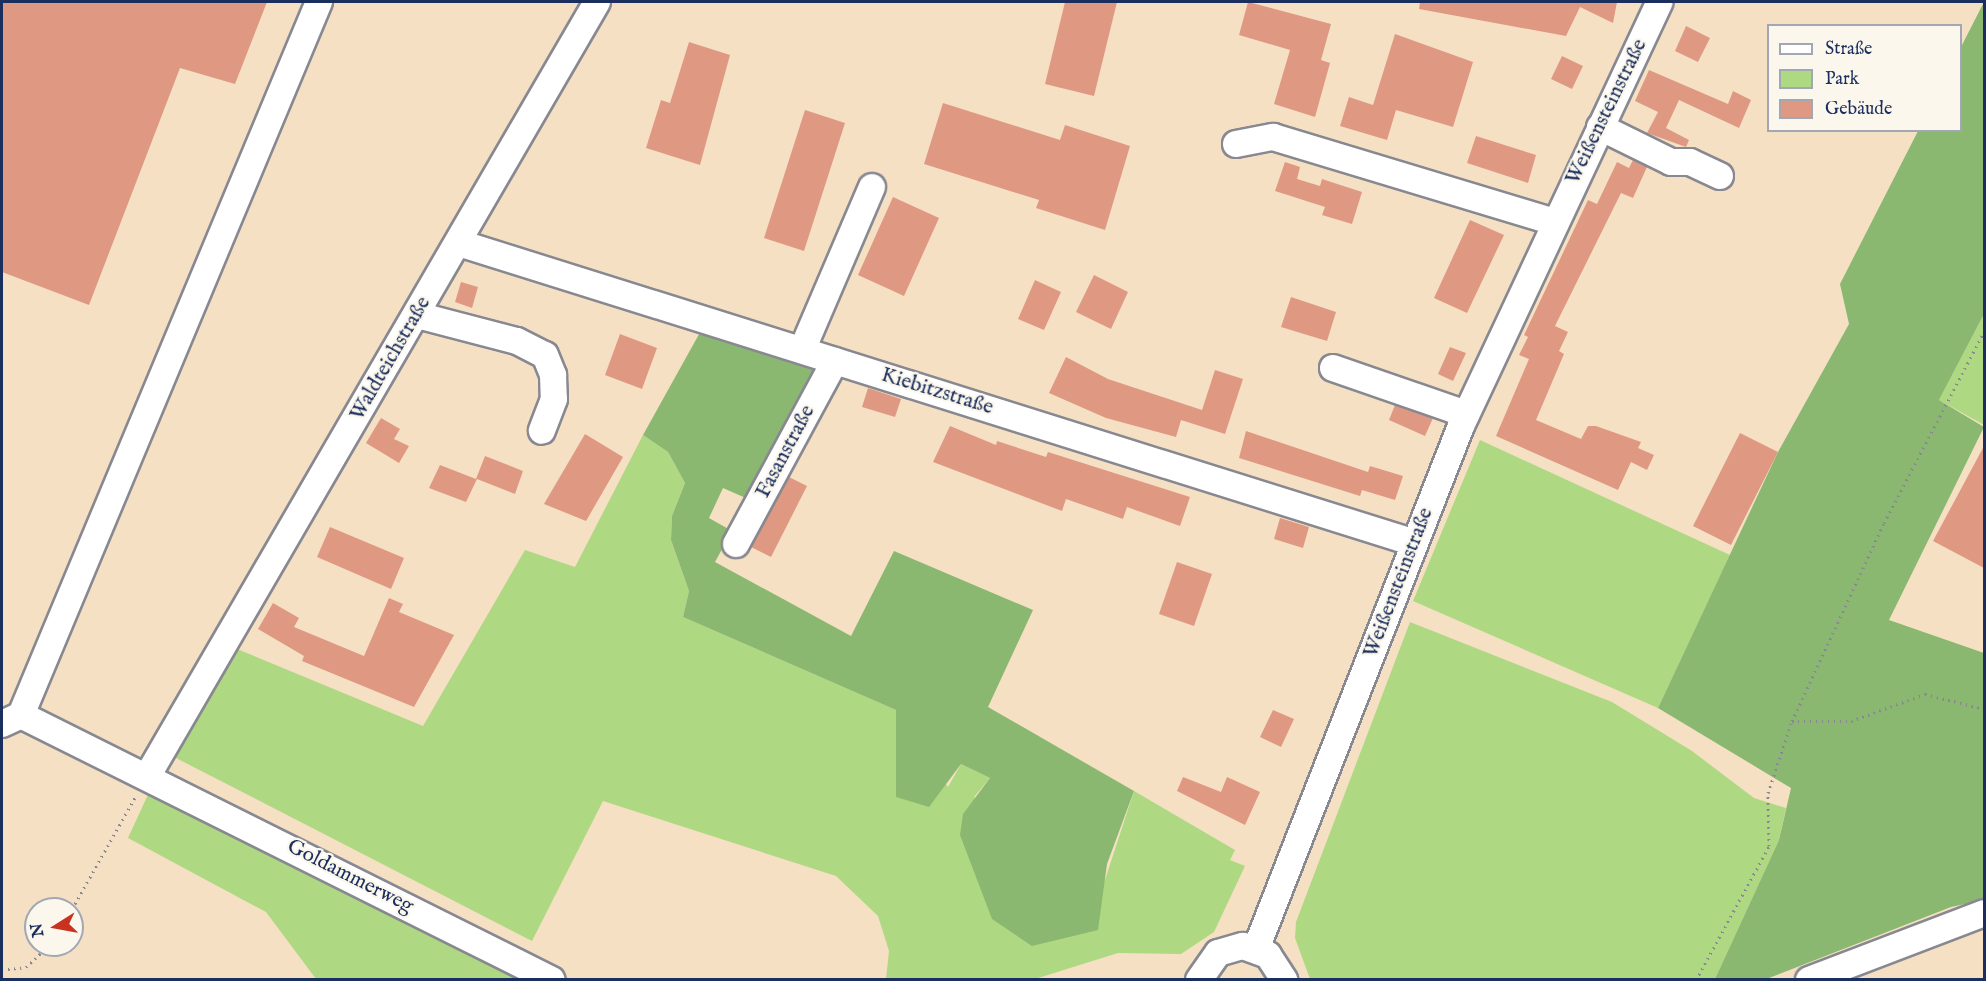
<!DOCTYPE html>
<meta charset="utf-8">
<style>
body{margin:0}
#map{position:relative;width:1986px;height:981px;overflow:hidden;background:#f5e0c4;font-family:"IM FELL English",serif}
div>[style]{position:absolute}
.green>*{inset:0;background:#afd882}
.forest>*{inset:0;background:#8bb870}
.building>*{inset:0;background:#df9983}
.path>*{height:3px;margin-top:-1.5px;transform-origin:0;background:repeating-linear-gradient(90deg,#888891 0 1.5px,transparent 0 6px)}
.roads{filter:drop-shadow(2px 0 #888891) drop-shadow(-2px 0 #888891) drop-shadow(0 2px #888891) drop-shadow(0 -2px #888891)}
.minor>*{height:26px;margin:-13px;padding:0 13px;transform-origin:13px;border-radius:13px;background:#fff}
span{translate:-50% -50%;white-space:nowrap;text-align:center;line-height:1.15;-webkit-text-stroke:4.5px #fbf7ec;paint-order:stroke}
.street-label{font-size:21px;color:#1b2f5e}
.frame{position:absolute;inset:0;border:3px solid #1b2f5e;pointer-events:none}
.legend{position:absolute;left:1767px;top:24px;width:195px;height:108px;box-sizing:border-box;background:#fbf7ec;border:2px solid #a1a7b3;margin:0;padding:8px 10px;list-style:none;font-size:18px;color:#1b2f5e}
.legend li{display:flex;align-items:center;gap:12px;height:30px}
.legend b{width:30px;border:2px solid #a1a7b3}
.north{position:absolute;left:24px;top:897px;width:60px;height:60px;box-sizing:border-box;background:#fbf7ec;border:2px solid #a1a7b3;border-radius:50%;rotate:259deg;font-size:16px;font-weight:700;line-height:24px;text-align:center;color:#1b2f5e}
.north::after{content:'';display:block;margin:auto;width:21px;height:27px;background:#c8321e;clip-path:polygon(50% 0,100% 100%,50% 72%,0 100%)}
</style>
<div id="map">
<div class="green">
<i style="clip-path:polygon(1984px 314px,1984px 425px,1939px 400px)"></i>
<i style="clip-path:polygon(643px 435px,668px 452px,685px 483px,672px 516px,671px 540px,689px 591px,683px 617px,896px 710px,948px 787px,961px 764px,990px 778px,974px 797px,1104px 883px,1134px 791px,1235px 850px,1230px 860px,1245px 866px,1214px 932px,1181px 954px,1118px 953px,1035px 979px,886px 979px,889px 951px,878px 916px,836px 876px,603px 801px,532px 941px,176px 758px,175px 745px,230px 646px,423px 726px,525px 550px,575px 567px)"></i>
<i style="clip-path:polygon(1480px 440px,1730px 555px,1658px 708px,1413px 601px)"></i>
<i style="clip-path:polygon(1410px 622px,1612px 702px,1692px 751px,1754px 798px,1786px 808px,1779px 840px,1715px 979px,1310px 979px,1295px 938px,1296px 922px)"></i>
<i style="clip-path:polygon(151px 788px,529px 979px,316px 979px,266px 912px,128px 838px)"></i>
</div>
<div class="forest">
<i style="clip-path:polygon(1984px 2px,1984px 314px,1939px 400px,1984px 427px,1889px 620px,1984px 653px,1984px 900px,1951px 907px,1769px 978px,1715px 979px,1779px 840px,1791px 788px,1658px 708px,1778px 452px,1849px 324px,1840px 284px,1918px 131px,1960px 130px,1961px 47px)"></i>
<i style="clip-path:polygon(703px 327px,819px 365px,748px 499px,723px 488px,709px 518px,732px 531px,715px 562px,851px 636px,894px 551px,1033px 610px,988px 707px,1134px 791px,1107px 864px,1098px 930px,1032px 946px,992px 919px,960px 835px,963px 814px,990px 778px,961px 764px,929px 807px,896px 797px,896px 710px,683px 617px,689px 591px,671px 540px,672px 516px,685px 483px,668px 452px,643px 435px)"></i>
</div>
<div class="building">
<i style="clip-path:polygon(2px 2px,267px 2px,235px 84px,180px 68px,89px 305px,2px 272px)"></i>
<i style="clip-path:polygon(1065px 2px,1117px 2px,1094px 96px,1045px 84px)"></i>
<i style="clip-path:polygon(1248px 2px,1331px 24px,1321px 60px,1330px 63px,1315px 117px,1274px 104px,1290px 50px,1239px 35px)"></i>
<i style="clip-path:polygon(1420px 2px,1617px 2px,1613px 23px,1580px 7px,1566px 36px,1419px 9px)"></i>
<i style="clip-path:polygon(1686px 26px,1710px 38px,1698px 62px,1675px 51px)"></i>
<i style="clip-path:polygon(1395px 34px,1473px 62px,1453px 127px,1396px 110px,1387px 140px,1340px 126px,1349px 97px,1373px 105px)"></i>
<i style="clip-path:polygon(689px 42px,730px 55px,700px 165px,646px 148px,661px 100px,670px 103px)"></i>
<i style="clip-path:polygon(1562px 56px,1583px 66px,1572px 89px,1551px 79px)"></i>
<i style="clip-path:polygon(1649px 70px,1728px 104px,1733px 91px,1751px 100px,1739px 128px,1679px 100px,1666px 128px,1689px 140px,1686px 147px,1647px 133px,1658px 112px,1635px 101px)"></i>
<i style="clip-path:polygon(943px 103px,1060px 140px,1065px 125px,1130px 146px,1105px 230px,1036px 208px,1039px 200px,924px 164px)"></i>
<i style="clip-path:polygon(805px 110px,845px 123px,804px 251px,764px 238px)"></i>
<i style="clip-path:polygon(1476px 136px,1536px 155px,1528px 183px,1467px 163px)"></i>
<i style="clip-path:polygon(1633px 160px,1647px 167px,1633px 198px,1621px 193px,1555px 326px,1568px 332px,1559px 351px,1564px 354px,1536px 420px,1581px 439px,1588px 426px,1596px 426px,1641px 442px,1638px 448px,1654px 455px,1647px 470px,1631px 462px,1618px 490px,1496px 436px,1529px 359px,1519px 355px,1528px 337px,1524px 335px,1588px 200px,1597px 204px,1617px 162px,1629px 168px)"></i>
<i style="clip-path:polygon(1285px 162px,1300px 167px,1297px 179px,1320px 186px,1322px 179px,1362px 192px,1352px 224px,1322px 215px,1325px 207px,1275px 191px)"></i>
<i style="clip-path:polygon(893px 197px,939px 218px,904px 296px,858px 275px)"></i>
<i style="clip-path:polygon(1470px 220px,1504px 235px,1467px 313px,1434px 298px)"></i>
<i style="clip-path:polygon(1094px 275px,1128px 292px,1111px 329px,1076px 312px)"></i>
<i style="clip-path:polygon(1035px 280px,1061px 292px,1044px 330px,1018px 319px)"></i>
<i style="clip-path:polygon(461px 282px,478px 287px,472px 308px,455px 302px)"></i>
<i style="clip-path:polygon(1291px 297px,1336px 312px,1327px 341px,1281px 327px)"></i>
<i style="clip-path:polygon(620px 334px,657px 348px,642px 389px,605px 375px)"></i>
<i style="clip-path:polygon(1450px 347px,1466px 353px,1453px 381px,1438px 374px)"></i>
<i style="clip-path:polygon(1066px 357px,1108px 379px,1202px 410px,1215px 370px,1243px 379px,1225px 434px,1181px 420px,1176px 437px,1106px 418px,1049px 393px)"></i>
<i style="clip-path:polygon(868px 388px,901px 399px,895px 417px,862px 407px)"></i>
<i style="clip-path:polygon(1395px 405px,1433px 418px,1425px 436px,1389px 420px)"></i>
<i style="clip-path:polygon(381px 418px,400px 429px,394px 439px,409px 446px,399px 463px,366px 443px)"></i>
<i style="clip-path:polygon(950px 426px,996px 445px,997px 441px,1046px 457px,1048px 452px,1190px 497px,1180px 526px,1127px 507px,1123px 519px,1066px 499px,1062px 511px,933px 462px)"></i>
<i style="clip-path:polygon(1246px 431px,1368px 472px,1370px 466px,1403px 476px,1395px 500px,1362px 490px,1360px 496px,1239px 458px)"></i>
<i style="clip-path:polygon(1740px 433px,1778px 452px,1731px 545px,1693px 526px)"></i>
<i style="clip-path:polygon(585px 434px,623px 457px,586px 521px,544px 504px)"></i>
<i style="clip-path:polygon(1984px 446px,1984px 568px,1933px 541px)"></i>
<i style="clip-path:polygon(485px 456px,523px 471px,515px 494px,477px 479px,466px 502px,429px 488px,440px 465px,476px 479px)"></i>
<i style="clip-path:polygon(789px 477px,807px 486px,771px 557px,751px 547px)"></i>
<i style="clip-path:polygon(1280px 518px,1309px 527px,1303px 548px,1274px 539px)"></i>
<i style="clip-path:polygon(330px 527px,404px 558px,391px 589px,317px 557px)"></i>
<i style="clip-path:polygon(1177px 562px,1212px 574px,1194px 626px,1159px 614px)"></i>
<i style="clip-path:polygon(389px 598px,403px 604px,399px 612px,454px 635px,414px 707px,302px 661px,304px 656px,258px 629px,273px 603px,299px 618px,294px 627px,364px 656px)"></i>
<i style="clip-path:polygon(1273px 710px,1294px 719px,1281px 747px,1260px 737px)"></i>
<i style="clip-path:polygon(1183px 777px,1221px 792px,1227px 777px,1260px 792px,1245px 825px,1177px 791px)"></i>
</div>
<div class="path">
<i style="left:1792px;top:721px;width:59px"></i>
<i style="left:1851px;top:721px;width:79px;rotate:-20deg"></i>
<i style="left:1925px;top:694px;width:61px;rotate:14.3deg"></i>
<i style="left:72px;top:909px;width:130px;rotate:-60.5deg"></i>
<i style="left:8px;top:969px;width:18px;rotate:-6deg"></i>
<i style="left:26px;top:967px;width:33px;rotate:-43deg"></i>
<i style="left:1696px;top:980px;width:153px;rotate:-61.4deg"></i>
<i style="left:1769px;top:846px;width:53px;rotate:-91.1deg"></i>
<i style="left:1768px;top:793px;width:76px;rotate:-71.6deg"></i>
<i style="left:1792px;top:721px;width:218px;rotate:-65.1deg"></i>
<i style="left:1884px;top:523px;width:216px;rotate:-62.4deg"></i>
</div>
<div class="roads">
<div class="minor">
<i style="left:1600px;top:127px;width:79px;rotate:26.2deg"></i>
<i style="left:1671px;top:162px;width:19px"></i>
<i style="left:1690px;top:162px;width:33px;rotate:25deg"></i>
<i style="left:1236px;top:144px;width:38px;rotate:-11deg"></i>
<i style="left:1273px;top:137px;width:294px;rotate:16.8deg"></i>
<i style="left:459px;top:243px;width:1002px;rotate:17.42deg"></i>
<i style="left:417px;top:315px;width:103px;rotate:14.6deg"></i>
<i style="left:517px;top:341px;width:31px;rotate:27deg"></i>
<i style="left:545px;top:355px;width:22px;rotate:68deg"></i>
<i style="left:553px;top:375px;width:24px;rotate:88deg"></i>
<i style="left:554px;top:399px;width:34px;rotate:111deg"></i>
<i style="left:803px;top:348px;width:175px;rotate:-66.8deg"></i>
<i style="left:1333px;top:368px;width:141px;rotate:19.1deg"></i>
<i style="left:736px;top:544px;width:208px;rotate:-61.6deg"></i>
<i style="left:21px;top:715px;width:593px;rotate:26.52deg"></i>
<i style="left:2px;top:724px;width:21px;rotate:-25deg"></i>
<i style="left:21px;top:715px;width:773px;rotate:-67.32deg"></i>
<i style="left:148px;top:775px;width:894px;rotate:-59.85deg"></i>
<i style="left:1256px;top:949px;width:562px;rotate:-68.6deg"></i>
<i style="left:1461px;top:426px;width:468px;rotate:-64.9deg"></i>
<i style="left:1199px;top:980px;width:33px;rotate:-55deg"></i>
<i style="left:1218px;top:953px;width:26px;rotate:-16deg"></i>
<i style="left:1243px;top:946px;width:27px;rotate:20deg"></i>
<i style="left:1268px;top:955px;width:30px;rotate:57deg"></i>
<i style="left:1809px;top:980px;width:187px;rotate:-20.9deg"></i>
</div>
</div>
<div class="street-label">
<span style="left:1607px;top:112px;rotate:-64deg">Weißensteinstraße</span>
<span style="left:391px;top:359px;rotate:-60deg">Waldteichstraße</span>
<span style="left:937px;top:392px;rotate:17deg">Kiebitzstraße</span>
<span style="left:786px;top:452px;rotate:-62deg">Fasanstraße</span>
<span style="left:1399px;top:583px;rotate:-69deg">Weißensteinstraße</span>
<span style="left:350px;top:877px;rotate:27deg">Goldammerweg</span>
</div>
<div class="frame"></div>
<ul class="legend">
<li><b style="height:8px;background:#fff"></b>Straße</li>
<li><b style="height:16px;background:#afd882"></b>Park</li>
<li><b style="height:16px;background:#df9983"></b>Gebäude</li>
</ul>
<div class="north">N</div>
</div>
